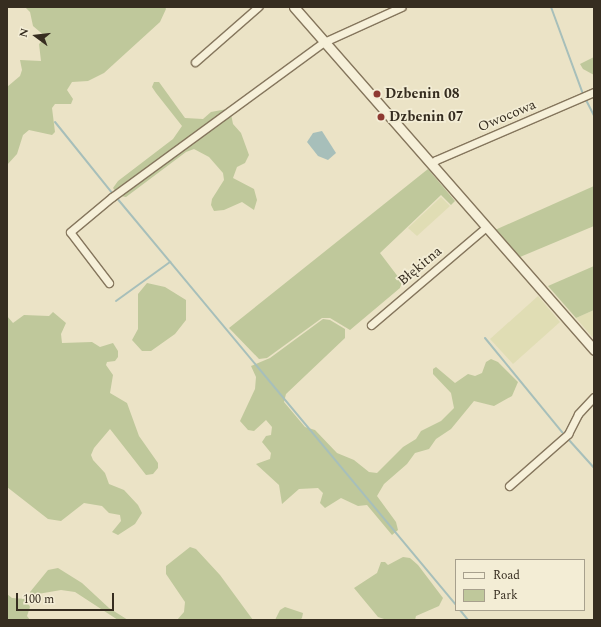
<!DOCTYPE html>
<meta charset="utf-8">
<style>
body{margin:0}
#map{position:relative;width:601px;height:627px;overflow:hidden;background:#ebe3c6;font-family:Spectral,serif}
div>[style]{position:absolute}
.farmland>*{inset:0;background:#e0ddb4}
.green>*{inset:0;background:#bfc89b}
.water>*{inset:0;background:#a7bfba}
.stream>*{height:2px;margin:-1px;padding:0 1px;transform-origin:1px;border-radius:1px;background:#a7bfba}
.roads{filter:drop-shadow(1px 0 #85765d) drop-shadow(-1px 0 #85765d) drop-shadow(0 1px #85765d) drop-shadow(0 -1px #85765d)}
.minor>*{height:7px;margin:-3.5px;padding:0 3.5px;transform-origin:3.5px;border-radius:3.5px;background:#f6f0d9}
.tertiary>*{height:9px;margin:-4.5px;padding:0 4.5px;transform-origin:4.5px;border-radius:4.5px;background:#f6f0d9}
.dots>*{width:11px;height:11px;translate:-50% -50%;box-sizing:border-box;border:2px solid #f3edd5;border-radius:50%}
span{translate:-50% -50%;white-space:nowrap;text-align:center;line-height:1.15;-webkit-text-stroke:3.5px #f3edd5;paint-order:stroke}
.poi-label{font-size:14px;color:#362d20;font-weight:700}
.left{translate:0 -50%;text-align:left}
.street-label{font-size:14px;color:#362d20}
.frame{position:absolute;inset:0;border:8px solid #362d20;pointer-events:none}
.legend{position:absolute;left:455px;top:559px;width:130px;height:52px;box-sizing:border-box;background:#f3edd5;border:1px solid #a7a08d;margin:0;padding:5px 7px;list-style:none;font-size:12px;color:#362d20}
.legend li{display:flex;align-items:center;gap:8px;height:20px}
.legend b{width:20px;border:1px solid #a7a08d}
.north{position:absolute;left:16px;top:16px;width:40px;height:40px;-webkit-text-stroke:3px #f3edd5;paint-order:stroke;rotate:285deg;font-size:11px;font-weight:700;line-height:16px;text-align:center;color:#362d20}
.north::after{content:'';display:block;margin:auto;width:14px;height:18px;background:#362d20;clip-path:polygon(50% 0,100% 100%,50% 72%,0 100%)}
.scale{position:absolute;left:16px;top:593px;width:98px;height:18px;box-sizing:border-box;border:2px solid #362d20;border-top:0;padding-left:5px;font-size:12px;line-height:14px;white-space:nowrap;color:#362d20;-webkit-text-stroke:3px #f3edd5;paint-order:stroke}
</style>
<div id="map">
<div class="farmland">
<i style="clip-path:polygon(441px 197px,450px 206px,417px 236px,408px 228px)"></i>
<i style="clip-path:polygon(538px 296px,560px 322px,513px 364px,490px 339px)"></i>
<i style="clip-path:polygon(594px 310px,594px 339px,576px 318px)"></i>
</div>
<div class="green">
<i style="clip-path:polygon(25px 7px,165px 7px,166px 9px,160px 22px,104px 73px,88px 81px,72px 82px,67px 90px,73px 99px,71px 104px,55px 104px,52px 108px,55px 132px,52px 135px,29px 130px,23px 135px,17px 154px,7px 165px,7px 87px,20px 76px,22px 70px,20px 60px,41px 61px,39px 44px,46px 37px,33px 26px,30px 12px)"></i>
<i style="clip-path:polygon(594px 57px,594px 75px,583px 69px,580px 64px)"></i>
<i style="clip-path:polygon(154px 82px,159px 82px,185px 118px,203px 119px,211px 112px,227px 109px,231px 114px,233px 124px,241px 133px,249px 155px,245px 163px,237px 167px,233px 178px,254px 189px,257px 200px,254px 210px,242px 202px,224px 210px,214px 211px,211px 205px,212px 199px,224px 180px,223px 173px,209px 157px,194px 149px,186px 152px,126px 197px,120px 196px,113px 188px,118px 181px,173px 139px,182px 126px,156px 93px,152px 87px)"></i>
<i style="clip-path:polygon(428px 169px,455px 201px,451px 205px,441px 195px,380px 253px,402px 282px,400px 288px,350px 330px,330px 318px,322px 318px,267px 358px,259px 359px,229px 328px)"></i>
<i style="clip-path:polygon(594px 186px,594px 226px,520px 257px,495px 230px)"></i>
<i style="clip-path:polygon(594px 266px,594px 310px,576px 318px,548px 286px)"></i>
<i style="clip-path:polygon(147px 283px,165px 287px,186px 300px,186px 320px,175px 334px,151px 351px,142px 351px,132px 340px,138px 329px,138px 294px)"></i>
<i style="clip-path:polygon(53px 312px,66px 323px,61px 334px,62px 343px,92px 342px,100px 347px,113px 343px,118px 351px,118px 357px,115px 361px,107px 362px,106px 365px,113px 375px,110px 393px,127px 403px,139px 436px,158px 463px,158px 468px,153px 474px,146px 475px,110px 429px,94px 448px,91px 455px,93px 460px,105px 473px,109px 484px,124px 490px,138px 505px,142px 513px,135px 524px,118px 535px,112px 532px,121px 521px,120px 515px,109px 513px,102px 506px,84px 503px,61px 521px,48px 519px,7px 487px,7px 316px,13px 323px,24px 315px,49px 316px)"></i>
<i style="clip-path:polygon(323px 319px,330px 320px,345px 329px,345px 338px,286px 394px,284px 402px,305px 427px,315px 430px,337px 453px,354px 460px,369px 472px,377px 473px,403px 447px,416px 439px,421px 431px,441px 421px,454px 408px,451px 393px,433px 374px,433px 369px,436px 367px,455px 383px,468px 374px,475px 376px,482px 373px,486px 362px,491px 359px,498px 362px,518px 382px,512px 396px,494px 406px,474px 401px,451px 429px,436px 439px,429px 449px,415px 453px,407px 464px,384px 484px,377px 496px,396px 522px,398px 530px,392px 535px,367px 505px,358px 506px,341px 498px,325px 508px,320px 503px,323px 493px,318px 488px,299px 489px,282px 504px,279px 485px,256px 464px,270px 459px,271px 453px,262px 442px,266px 436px,271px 435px,272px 427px,266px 420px,254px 431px,248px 430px,240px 421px,255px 389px,256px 377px,251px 366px,270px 358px)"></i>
<i style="clip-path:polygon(190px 547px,196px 549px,220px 575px,253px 620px,177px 620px,184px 612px,185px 602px,166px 574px,166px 566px)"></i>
<i style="clip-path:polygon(403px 557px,410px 558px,418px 565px,443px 598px,439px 606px,416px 616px,415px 620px,387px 620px,378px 617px,354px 588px,377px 573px,381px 562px,385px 562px,388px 565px)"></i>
<i style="clip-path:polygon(58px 568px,82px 583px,109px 608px,128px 620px,118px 620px,75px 592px,61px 590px,32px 595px,30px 592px,48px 570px)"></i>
<i style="clip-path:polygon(7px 594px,12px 598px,26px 599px,30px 607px,27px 616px,30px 620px,7px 620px)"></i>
<i style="clip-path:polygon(285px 607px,303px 613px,302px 618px,300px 620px,275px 620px,280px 610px)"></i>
</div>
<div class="water">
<i style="clip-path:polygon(322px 131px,336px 153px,328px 160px,318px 156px,307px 142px,313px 133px)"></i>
</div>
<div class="stream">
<i style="left:551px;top:7px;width:93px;rotate:69.8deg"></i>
<i style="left:585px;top:98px;width:20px;rotate:63deg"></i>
<i style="left:55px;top:122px;width:91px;rotate:51.2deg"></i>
<i style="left:116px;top:197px;width:531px;rotate:50.19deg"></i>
<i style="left:116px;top:301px;width:67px;rotate:-35.8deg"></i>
<i style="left:485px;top:338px;width:122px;rotate:50.7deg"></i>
<i style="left:569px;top:440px;width:38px;rotate:48deg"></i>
<i style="left:460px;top:610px;width:13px;rotate:51deg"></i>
</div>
<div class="roads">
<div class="minor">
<i style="left:195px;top:62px;width:84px;rotate:-41.1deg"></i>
<i style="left:431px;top:164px;width:6px;rotate:-39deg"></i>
<i style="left:436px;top:160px;width:172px;rotate:-23.3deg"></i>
<i style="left:109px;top:283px;width:64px;rotate:-127.4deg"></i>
<i style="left:70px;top:232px;width:55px;rotate:-39.8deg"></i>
<i style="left:112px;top:197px;width:263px;rotate:-36.2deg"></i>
<i style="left:324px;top:42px;width:85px;rotate:-24.4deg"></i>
<i style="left:371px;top:325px;width:151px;rotate:-40.4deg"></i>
<i style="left:509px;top:486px;width:79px;rotate:-41.4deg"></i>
<i style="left:568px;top:434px;width:22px;rotate:-63deg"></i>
<i style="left:578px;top:414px;width:23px;rotate:-47deg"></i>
</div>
<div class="tertiary">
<i style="left:294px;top:7px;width:456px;rotate:48.8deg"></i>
</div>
</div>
<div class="dots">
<i style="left:377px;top:94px;background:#8f3a32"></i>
<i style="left:381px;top:117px;background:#8f3a32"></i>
</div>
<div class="poi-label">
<span class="left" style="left:385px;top:94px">Dzbenin 08</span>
<span class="left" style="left:389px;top:117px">Dzbenin 07</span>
</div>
<div class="street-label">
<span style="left:507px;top:116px;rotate:-23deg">Owocowa</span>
<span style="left:420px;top:266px;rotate:-40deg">Błękitna</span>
</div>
<div class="frame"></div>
<ul class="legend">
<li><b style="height:5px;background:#f6f0d9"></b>Road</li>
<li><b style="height:11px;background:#bfc89b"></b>Park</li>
</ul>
<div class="north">N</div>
<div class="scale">100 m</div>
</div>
